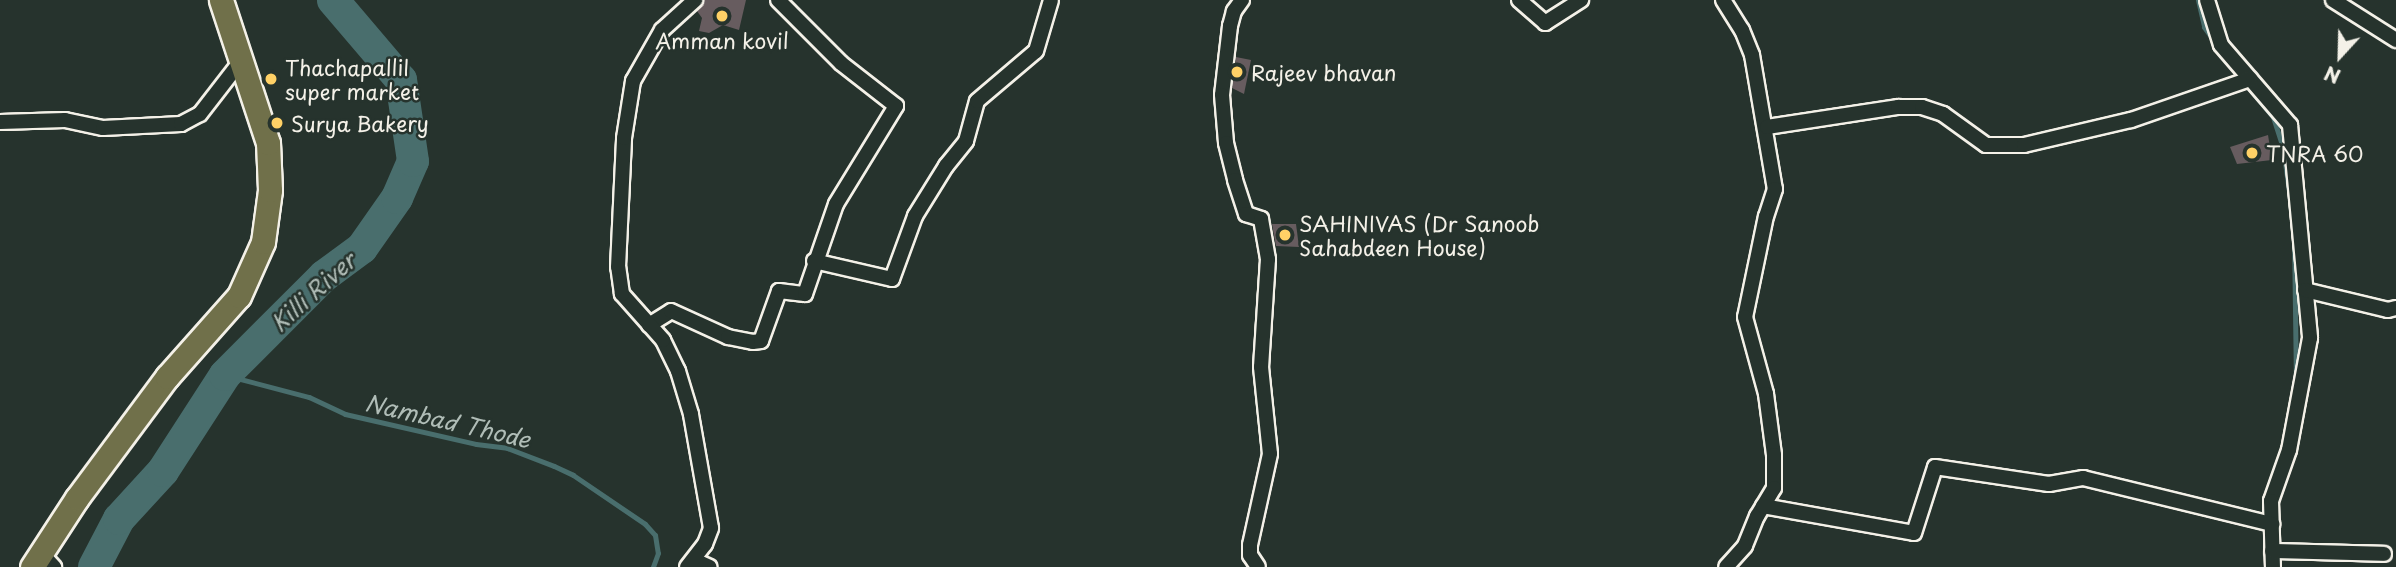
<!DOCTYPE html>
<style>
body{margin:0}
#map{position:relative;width:2396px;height:567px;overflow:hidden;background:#26332d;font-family:"Playpen Sans",sans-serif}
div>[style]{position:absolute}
.stream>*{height:5px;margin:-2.5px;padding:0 2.5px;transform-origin:2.5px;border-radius:2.5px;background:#496e6d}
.river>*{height:32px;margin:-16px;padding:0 16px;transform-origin:16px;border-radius:16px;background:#496e6d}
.building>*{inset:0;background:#675c5f}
.roads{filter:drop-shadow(2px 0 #f4f1e8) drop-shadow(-2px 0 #f4f1e8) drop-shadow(0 2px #f4f1e8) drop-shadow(0 -2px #f4f1e8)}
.minor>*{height:14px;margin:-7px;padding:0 7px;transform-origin:7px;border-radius:7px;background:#26332d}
.primary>*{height:23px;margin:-11.5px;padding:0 11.5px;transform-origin:11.5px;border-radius:11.5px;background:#70704a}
.dots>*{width:19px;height:19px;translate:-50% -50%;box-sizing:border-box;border:4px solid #26332d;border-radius:50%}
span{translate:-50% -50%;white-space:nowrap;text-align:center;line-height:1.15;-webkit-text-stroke:5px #26332d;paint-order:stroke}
.poi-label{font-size:21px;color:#f4f1e8}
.left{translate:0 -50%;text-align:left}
.water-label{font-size:23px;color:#b0bdb7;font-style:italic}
.north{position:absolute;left:2305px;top:21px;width:70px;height:70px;-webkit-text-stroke:5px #26332d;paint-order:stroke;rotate:202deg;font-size:19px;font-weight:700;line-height:28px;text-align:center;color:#f4f1e8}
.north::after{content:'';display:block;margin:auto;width:24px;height:32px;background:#f4f1e8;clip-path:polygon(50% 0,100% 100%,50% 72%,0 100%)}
</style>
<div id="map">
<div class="stream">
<i style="left:2198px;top:0;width:28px;rotate:77deg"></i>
<i style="left:2204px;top:27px;width:17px;rotate:54deg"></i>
<i style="left:2247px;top:86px;width:40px;rotate:50deg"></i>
<i style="left:2273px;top:117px;width:33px;rotate:72deg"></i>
<i style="left:2283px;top:148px;width:43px;rotate:82.1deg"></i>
<i style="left:2294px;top:239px;width:140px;rotate:89.2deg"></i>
<i style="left:225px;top:375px;width:87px;rotate:14.7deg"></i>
<i style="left:309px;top:397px;width:40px;rotate:25deg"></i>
<i style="left:345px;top:414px;width:134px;rotate:12.9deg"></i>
<i style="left:476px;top:444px;width:31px;rotate:7deg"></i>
<i style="left:507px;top:448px;width:50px;rotate:21deg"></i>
<i style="left:554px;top:466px;width:21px;rotate:25deg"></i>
<i style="left:573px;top:475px;width:87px;rotate:34.2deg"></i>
<i style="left:645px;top:524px;width:15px;rotate:48deg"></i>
<i style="left:655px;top:535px;width:18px;rotate:81deg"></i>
<i style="left:658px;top:553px;width:15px;rotate:110deg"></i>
</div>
<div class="river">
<i style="left:94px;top:567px;width:54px;rotate:-62.5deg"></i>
<i style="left:119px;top:519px;width:65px;rotate:-47.5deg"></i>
<i style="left:163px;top:471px;width:114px;rotate:-57.1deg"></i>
<i style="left:225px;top:375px;width:140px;rotate:-45deg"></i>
<i style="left:324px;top:276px;width:47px;rotate:-36.4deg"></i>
<i style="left:362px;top:248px;width:61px;rotate:-55deg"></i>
<i style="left:397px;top:198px;width:40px;rotate:-66.6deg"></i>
<i style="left:413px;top:161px;width:82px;rotate:-98.4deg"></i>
<i style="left:401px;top:80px;width:105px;rotate:-130.4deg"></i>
</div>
<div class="building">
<i style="clip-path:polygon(704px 0,746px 0,739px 30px,723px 25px,709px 33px,699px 31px,702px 18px,697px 11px)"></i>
<i style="clip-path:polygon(1236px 57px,1251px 60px,1244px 94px,1232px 88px)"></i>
<i style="clip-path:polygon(2268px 135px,2272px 160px,2237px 164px,2230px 147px)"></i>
<i style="clip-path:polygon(1272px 224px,1296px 224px,1299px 247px,1276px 246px)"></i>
</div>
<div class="roads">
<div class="minor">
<i style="left:1242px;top:0;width:14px;rotate:126deg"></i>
<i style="left:1234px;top:11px;width:16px;rotate:105deg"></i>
<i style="left:1230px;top:26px;width:69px;rotate:96.6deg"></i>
<i style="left:1222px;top:95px;width:48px;rotate:85.2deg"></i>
<i style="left:1226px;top:143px;width:38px;rotate:76deg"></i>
<i style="left:1235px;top:180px;width:36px;rotate:72deg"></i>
<i style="left:1246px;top:214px;width:16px;rotate:18deg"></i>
<i style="left:1261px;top:219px;width:41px;rotate:80.1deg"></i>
<i style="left:1268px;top:259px;width:108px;rotate:93.7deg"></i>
<i style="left:1261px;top:367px;width:87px;rotate:84.1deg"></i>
<i style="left:1270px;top:454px;width:93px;rotate:102.4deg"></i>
<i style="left:1250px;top:545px;width:10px;rotate:90deg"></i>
<i style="left:1250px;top:555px;width:14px;rotate:56deg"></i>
<i style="left:1519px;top:0;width:35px;rotate:41deg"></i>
<i style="left:1545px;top:23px;width:43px;rotate:-32.6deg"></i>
<i style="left:1723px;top:0;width:36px;rotate:58deg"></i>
<i style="left:1742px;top:30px;width:27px;rotate:68deg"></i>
<i style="left:1752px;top:55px;width:136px;rotate:80.3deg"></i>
<i style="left:1775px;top:189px;width:28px;rotate:108deg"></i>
<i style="left:1766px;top:216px;width:103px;rotate:101.7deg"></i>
<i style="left:1745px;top:317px;width:80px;rotate:74.7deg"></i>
<i style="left:1766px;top:394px;width:62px;rotate:82.5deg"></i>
<i style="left:1774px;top:455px;width:33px;rotate:90deg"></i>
<i style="left:1774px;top:488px;width:33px;rotate:121deg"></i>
<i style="left:1757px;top:516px;width:32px;rotate:112deg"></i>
<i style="left:1745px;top:546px;width:28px;rotate:132deg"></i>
<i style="left:2207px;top:0;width:47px;rotate:72.7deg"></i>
<i style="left:2221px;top:45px;width:106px;rotate:49.2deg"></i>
<i style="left:2290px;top:125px;width:214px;rotate:84.6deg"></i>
<i style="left:2310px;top:338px;width:114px;rotate:100.6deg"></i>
<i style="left:2289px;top:450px;width:54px;rotate:109.4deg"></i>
<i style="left:2271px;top:501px;width:66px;rotate:88.3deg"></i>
<i style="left:2333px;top:0;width:75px;rotate:32.4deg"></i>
<i style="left:0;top:122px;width:65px;rotate:-1.8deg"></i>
<i style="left:65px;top:120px;width:39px;rotate:12deg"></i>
<i style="left:103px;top:128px;width:78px;rotate:-2.9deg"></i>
<i style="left:181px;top:124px;width:21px;rotate:-28deg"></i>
<i style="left:200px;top:114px;width:67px;rotate:-52.3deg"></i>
<i style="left:1767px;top:127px;width:133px;rotate:-8.7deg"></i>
<i style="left:1898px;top:107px;width:24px"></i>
<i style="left:1922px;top:107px;width:22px;rotate:18deg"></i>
<i style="left:1943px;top:114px;width:53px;rotate:35.8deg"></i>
<i style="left:1986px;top:145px;width:38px"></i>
<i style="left:2024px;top:145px;width:110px;rotate:-13.2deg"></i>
<i style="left:2131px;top:120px;width:126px;rotate:-19deg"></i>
<i style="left:814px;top:261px;width:80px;rotate:13deg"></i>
<i style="left:892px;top:279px;width:67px;rotate:-69.9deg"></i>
<i style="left:915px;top:216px;width:59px;rotate:-58.2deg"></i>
<i style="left:946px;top:166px;width:32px;rotate:-51deg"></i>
<i style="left:966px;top:141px;width:41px;rotate:-74.6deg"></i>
<i style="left:977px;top:101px;width:77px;rotate:-40.3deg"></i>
<i style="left:1036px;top:51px;width:53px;rotate:-73.6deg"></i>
<i style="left:2305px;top:290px;width:85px;rotate:13.5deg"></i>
<i style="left:2388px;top:310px;width:8px;rotate:-14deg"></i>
<i style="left:649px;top:325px;width:26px;rotate:-32deg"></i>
<i style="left:671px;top:311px;width:63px;rotate:24.5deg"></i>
<i style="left:728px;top:337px;width:25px;rotate:11deg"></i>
<i style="left:753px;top:342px;width:8px;rotate:-7deg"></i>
<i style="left:761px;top:341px;width:53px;rotate:-70.2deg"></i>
<i style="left:779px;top:291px;width:26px;rotate:7deg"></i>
<i style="left:805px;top:294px;width:95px;rotate:-71deg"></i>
<i style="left:836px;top:204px;width:115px;rotate:-58.5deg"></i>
<i style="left:896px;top:106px;width:70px;rotate:-142deg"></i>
<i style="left:841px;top:63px;width:89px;rotate:-135deg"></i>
<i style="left:1763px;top:506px;width:153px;rotate:10.1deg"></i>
<i style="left:1914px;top:533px;width:69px;rotate:-72.3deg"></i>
<i style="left:1935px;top:467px;width:115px;rotate:8.5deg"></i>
<i style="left:2049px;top:484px;width:35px;rotate:-10deg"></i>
<i style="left:2083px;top:478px;width:195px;rotate:13.7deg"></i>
<i style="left:2272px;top:551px;width:112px;rotate:1.5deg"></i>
<i style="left:42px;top:554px;width:18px;rotate:47deg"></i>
<i style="left:694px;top:560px;width:17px;rotate:24deg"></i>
<i style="left:687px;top:567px;width:29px;rotate:-52deg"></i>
<i style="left:705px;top:544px;width:17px;rotate:-69deg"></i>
<i style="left:711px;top:528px;width:116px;rotate:-100deg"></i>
<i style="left:691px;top:414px;width:45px;rotate:-106.8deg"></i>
<i style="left:678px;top:371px;width:34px;rotate:-116deg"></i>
<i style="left:663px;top:340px;width:62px;rotate:-131.7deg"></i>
<i style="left:622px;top:294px;width:27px;rotate:-98deg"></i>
<i style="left:618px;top:267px;width:129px;rotate:-87.3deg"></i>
<i style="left:624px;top:138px;width:58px;rotate:-81deg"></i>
<i style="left:633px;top:81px;width:59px;rotate:-60.4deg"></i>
<i style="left:662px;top:30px;width:45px;rotate:-42.3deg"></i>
</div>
<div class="primary">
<i style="left:32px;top:567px;width:82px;rotate:-56.9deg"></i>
<i style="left:77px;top:498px;width:151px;rotate:-53.4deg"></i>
<i style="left:167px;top:377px;width:108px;rotate:-48.4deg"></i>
<i style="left:239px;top:296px;width:59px;rotate:-66deg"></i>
<i style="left:263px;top:242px;width:52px;rotate:-82.3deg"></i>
<i style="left:270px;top:190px;width:47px;rotate:-92.4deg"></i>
<i style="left:268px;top:143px;width:151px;rotate:-108.2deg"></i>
</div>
</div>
<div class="dots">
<i style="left:722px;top:16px;background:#ffd166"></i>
<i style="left:1237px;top:72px;background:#ffd166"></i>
<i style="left:271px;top:79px;background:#ffd166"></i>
<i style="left:277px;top:123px;background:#ffd166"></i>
<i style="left:2252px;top:153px;background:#ffd166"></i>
<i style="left:1285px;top:235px;background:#ffd166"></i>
</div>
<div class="poi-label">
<span style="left:722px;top:40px">Amman kovil</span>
<span class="left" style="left:285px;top:79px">Thachapallil<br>super market</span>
<span class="left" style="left:1251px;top:72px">Rajeev bhavan</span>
<span class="left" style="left:291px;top:123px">Surya Bakery</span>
<span class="left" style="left:2266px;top:153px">TNRA 60</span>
<span class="left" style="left:1299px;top:235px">SAHINIVAS (Dr Sanoob<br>Sahabdeen House)</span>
</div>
<div class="water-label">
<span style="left:313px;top:292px;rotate:-42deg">Killi River</span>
<span style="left:448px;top:421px;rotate:13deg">Nambad Thode</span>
</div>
<div class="north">N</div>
</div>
